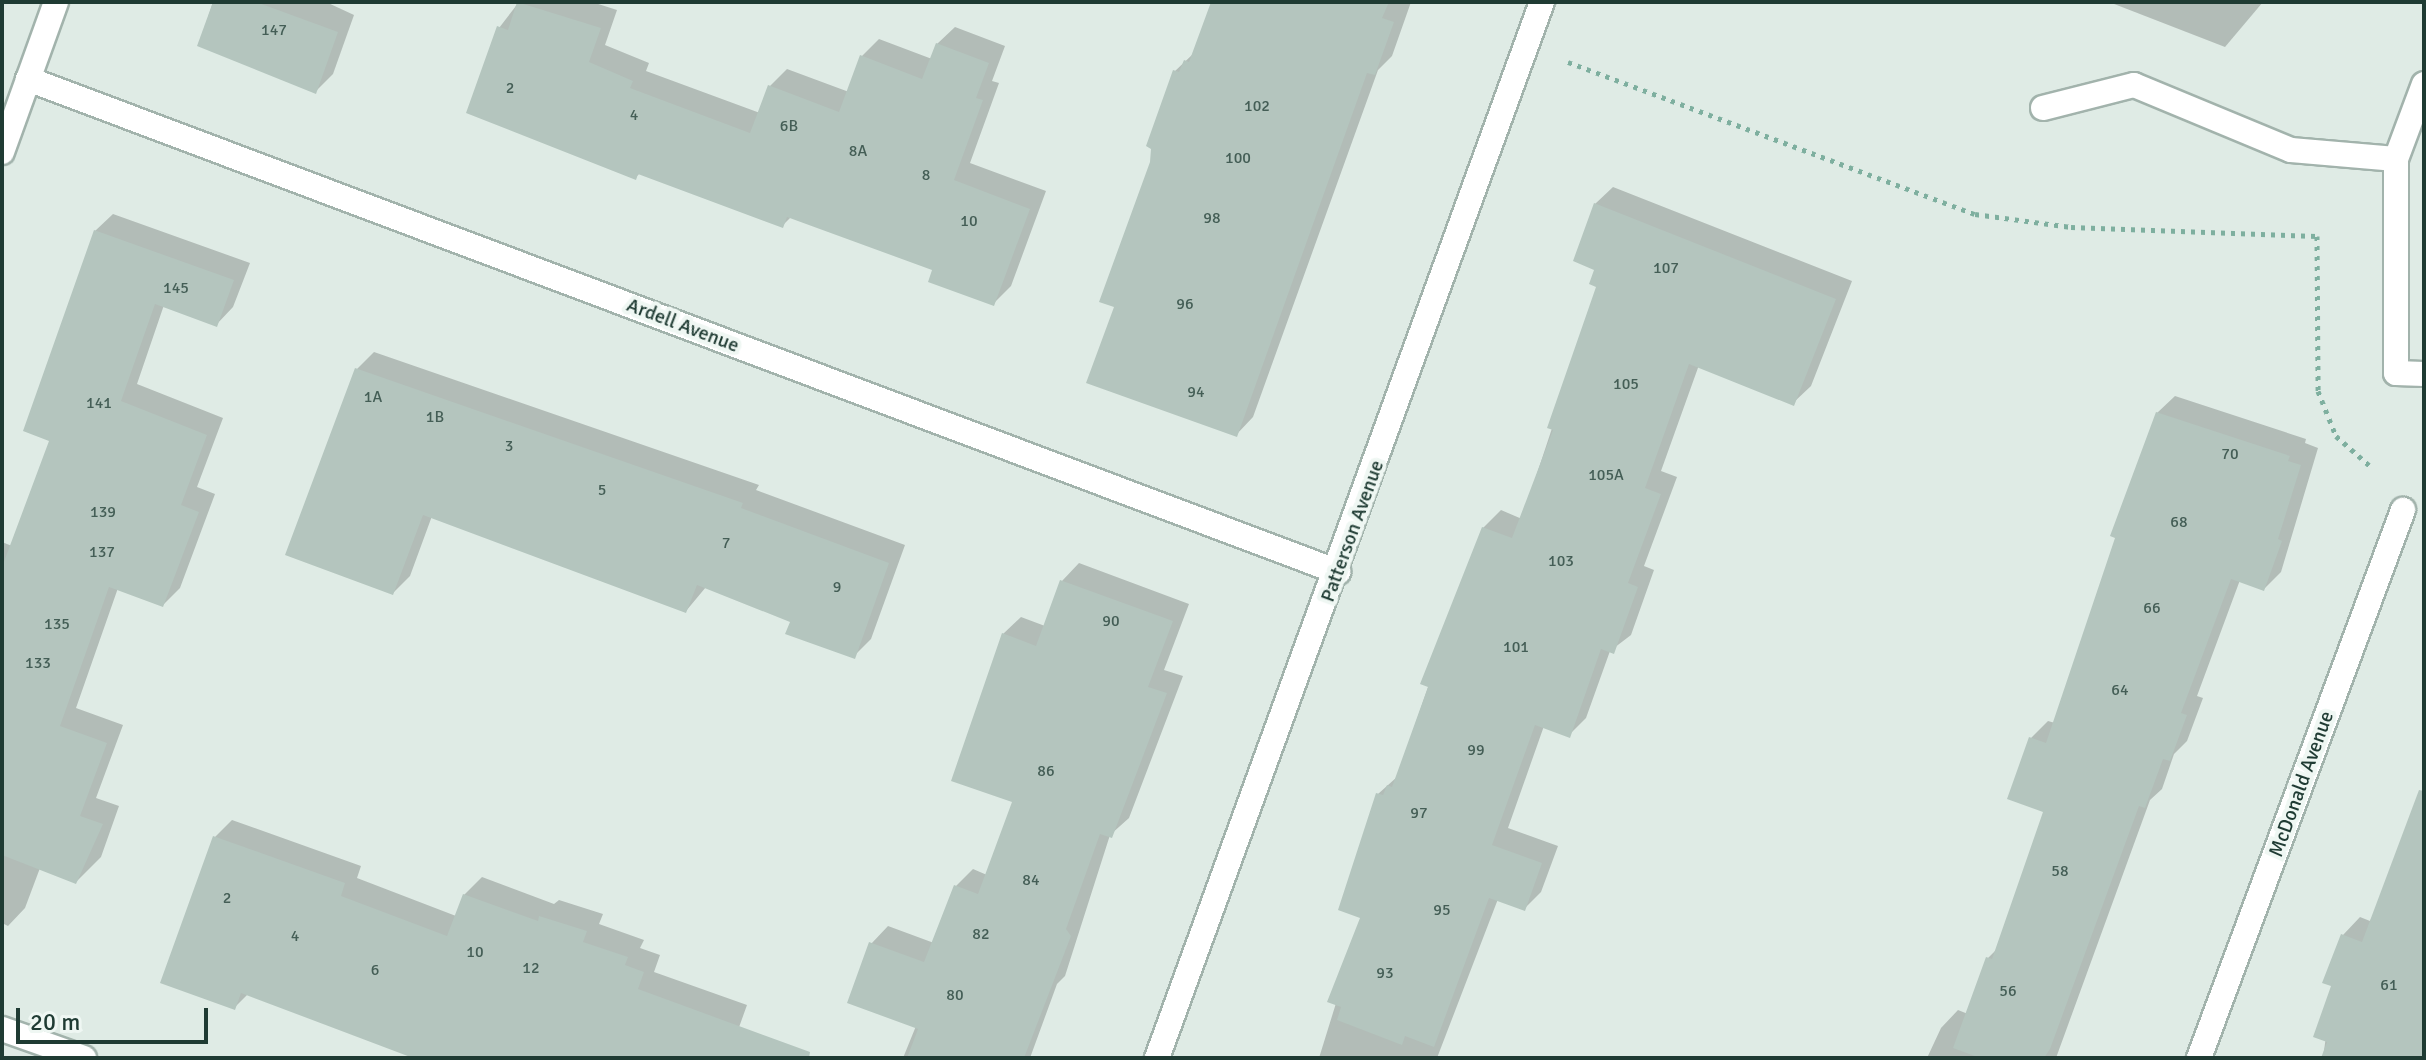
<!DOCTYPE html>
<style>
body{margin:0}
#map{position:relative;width:2426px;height:1060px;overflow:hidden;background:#dfebe5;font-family:Signika,sans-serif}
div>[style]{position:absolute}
.shadow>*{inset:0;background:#0003}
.building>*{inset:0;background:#b4c5be}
.path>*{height:5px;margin-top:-2.5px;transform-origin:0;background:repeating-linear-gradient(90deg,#7eaf9f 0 4px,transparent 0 10px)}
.roads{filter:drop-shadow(2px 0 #a2b3ac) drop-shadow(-2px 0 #a2b3ac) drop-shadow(0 2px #a2b3ac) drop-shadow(0 -2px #a2b3ac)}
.service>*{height:24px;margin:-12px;padding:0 12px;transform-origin:12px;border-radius:12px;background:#fff}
.minor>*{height:24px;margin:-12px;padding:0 12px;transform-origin:12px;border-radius:12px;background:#fff}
span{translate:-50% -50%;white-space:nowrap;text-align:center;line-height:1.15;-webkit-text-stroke:8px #eff7f3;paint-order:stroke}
.number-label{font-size:16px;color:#445e56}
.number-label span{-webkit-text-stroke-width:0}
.street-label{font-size:20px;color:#1f3b33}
.frame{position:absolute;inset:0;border:4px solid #1f3b33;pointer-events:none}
.scale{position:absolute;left:16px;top:1008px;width:192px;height:36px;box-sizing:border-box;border:4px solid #1f3b33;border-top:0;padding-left:10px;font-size:24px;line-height:28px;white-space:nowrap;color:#1f3b33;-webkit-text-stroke:6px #eff7f3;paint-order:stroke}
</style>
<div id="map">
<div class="shadow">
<i style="clip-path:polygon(213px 2px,326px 2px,354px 15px,333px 74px,316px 91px,199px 45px)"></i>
<i style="clip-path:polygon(519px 2px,592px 2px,617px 10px,605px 45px,649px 63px,646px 71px,760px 113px,770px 86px,787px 69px,849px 92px,862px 56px,879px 39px,932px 59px,937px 44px,955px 27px,1005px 46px,992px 81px,999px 83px,970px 163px,1046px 191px,1011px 286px,994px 303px,934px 268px,792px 216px,783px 225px,640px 173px,635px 178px,499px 28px)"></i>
<i style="clip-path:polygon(1217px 2px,1411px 2px,1392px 56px,1378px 70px,1253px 417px,1236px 435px,1116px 306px,1174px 72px,1193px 54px)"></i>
<i style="clip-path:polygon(2109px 2px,2263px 2px,2225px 47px)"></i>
<i style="clip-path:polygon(1613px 187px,1852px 281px,1811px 386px,1793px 403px,1699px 365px,1661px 471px,1677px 477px,1644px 566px,1654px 570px,1631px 635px,1610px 651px,1586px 718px,1569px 735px,1544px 726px,1508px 828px,1558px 846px,1541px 892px,1524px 909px,1498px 899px,1437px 1058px,1319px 1058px,1363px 916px,1378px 794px,1397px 777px,1483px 528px,1501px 510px,1522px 519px,1599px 286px,1595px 204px)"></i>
<i style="clip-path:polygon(113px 214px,250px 263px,233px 307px,216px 325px,164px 305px,137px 384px,223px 418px,197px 487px,215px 494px,180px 588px,163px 605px,118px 588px,76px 708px,123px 725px,96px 798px,119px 806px,101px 857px,76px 882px,40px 868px,25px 908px,8px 926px,2px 923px,2px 542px,12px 546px,51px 439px,95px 231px)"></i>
<i style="clip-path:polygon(374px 352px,759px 485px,756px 490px,905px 545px,871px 639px,854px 656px,792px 621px,706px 587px,686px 611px,432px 516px,410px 576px,393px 593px,357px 369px)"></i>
<i style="clip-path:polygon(2175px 396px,2306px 439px,2305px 443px,2318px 448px,2281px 572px,2264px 589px,2240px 580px,2197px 696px,2203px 698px,2187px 741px,2174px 754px,2162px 789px,2150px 800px,2056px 1058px,1927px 1058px,1941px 1028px,1958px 1010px,1968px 1014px,1988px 958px,1997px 949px,2046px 810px,2031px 738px,2048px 721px,2055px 723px,2157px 413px)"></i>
<i style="clip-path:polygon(1079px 563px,1189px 604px,1164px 670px,1183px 676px,1129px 818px,1110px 835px,1065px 976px,1057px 984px,1030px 1058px,903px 1058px,916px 1026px,871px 944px,888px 926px,934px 943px,956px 886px,973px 869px,987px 875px,1015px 801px,1003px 634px,1021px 617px,1045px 626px,1062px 581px)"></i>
<i style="clip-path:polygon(232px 820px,361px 866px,357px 878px,456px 916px,464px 895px,482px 877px,554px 904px,559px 900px,603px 914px,599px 924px,644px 940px,640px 948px,660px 955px,654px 972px,747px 1005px,728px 1058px,424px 1058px,248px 994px,235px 1007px,215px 837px)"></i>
<i style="clip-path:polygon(2424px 820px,2424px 1058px,2323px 1058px,2333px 985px,2325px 982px,2343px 935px,2360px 917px,2370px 921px)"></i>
</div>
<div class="building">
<i style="clip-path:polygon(213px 2px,256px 2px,338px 32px,316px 94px,197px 46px)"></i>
<i style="clip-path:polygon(517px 2px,601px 28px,589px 62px,633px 81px,630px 88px,750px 133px,768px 85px,839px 112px,860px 55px,922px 79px,936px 43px,989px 63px,976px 98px,983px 100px,954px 180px,1030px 209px,994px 306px,928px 282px,932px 270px,787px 217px,783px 228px,638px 174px,636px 180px,466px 113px,497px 26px,508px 30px)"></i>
<i style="clip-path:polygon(1211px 2px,1389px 2px,1382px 18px,1394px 22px,1375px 75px,1367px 73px,1237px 437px,1086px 383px,1114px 307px,1099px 302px,1150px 162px,1151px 149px,1146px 146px,1173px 70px,1179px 72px,1184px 60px,1189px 62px)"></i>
<i style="clip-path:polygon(1594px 203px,1836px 299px,1794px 406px,1689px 364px,1645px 488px,1661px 494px,1628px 583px,1638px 587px,1614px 654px,1601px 649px,1570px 738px,1535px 725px,1492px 845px,1542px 863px,1525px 911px,1489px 898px,1434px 1047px,1405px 1036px,1402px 1045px,1337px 1020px,1341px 1007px,1327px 1002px,1360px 918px,1338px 910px,1376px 793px,1383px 795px,1387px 785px,1392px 787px,1428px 687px,1420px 684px,1482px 527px,1512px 538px,1553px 430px,1547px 428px,1596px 287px,1589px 284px,1594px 270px,1573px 261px)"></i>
<i style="clip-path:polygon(94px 230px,234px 280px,217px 327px,155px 304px,121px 401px,207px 435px,181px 505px,199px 512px,163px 607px,109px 587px,60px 726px,107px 743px,80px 816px,103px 824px,76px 884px,2px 855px,2px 567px,49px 441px,23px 431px)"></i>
<i style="clip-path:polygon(355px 368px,743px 503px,741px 508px,889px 563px,855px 659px,785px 634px,790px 622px,697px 585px,686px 613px,423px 515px,393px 595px,285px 555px)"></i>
<i style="clip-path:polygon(2156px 412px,2290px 456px,2288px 461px,2301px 465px,2278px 539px,2282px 541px,2264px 591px,2231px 579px,2181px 713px,2187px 715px,2170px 761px,2163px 759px,2145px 808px,2139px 806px,2050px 1049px,2044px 1058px,1980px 1058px,1953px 1048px,1986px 957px,1992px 959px,2043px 812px,2007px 799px,2029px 737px,2046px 743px,2115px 538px,2110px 536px)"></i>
<i style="clip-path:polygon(1060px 580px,1173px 621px,1148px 687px,1167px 693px,1112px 838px,1100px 834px,1066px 929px,1071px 936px,1024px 1058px,907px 1058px,918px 1029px,847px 1003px,869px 942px,924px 962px,954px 885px,978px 894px,1012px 802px,951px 781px,1002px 633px,1036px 646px)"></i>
<i style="clip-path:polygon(2419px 790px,2424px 791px,2424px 1058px,2321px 1058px,2327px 1042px,2313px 1037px,2331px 986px,2322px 983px,2341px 934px,2362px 942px)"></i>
<i style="clip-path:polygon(213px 836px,345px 883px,341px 896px,447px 936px,463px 894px,538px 921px,539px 916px,587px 931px,583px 942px,628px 957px,625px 965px,644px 972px,638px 989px,810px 1052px,809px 1058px,413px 1058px,241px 993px,235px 1010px,160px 983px)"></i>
</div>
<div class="path">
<i style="left:1568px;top:62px;width:434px;rotate:20.5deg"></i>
<i style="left:1975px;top:214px;width:97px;rotate:7.7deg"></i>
<i style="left:2071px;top:227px;width:246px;rotate:2.1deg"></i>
<i style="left:2317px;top:236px;width:155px;rotate:89.6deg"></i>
<i style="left:2318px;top:391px;width:48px;rotate:68.2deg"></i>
<i style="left:2336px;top:436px;width:44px;rotate:41.3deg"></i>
</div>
<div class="roads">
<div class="service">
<i style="left:2043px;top:108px;width:94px;rotate:-14.2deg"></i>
<i style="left:2134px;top:85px;width:170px;rotate:22.5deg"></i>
<i style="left:2291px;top:150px;width:105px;rotate:4.9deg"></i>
<i style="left:2396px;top:373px;width:214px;rotate:-90deg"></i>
<i style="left:2396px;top:159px;width:80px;rotate:-69.5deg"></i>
</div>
<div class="minor">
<i style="left:28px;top:79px;width:1400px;rotate:20.62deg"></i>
<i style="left:2px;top:152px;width:159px;rotate:-70.2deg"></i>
<i style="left:2396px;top:373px;width:28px;rotate:2deg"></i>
<i style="left:2px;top:1029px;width:87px;rotate:19.5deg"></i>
<i style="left:1157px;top:1058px;width:1124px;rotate:-69.97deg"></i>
<i style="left:2199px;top:1058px;width:585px;rotate:-69.58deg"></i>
</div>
</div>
<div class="number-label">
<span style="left:274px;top:30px">147</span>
<span style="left:510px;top:88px">2</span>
<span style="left:1257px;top:106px">102</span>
<span style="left:634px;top:115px">4</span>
<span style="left:789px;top:126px">6B</span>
<span style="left:858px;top:151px">8A</span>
<span style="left:1238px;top:158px">100</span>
<span style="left:926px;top:175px">8</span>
<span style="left:1212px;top:218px">98</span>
<span style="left:969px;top:221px">10</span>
<span style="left:1666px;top:268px">107</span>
<span style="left:176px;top:288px">145</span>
<span style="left:1185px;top:304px">96</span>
<span style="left:1626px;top:384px">105</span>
<span style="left:1196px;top:392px">94</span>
<span style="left:373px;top:397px">1A</span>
<span style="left:99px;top:403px">141</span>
<span style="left:435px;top:417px">1B</span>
<span style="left:509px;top:446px">3</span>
<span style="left:2230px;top:454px">70</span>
<span style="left:1606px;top:475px">105A</span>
<span style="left:602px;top:490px">5</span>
<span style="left:103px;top:512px">139</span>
<span style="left:2179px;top:522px">68</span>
<span style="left:726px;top:543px">7</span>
<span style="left:102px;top:552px">137</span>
<span style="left:1561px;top:561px">103</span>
<span style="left:837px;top:587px">9</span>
<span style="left:2152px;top:608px">66</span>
<span style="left:1111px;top:621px">90</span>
<span style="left:57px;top:624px">135</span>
<span style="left:1516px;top:647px">101</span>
<span style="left:38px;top:663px">133</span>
<span style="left:2120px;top:690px">64</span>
<span style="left:1476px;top:750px">99</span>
<span style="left:1046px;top:771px">86</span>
<span style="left:1419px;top:813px">97</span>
<span style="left:2060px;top:871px">58</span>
<span style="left:1031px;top:880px">84</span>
<span style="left:227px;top:898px">2</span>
<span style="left:1442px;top:910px">95</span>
<span style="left:981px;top:934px">82</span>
<span style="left:295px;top:936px">4</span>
<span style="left:475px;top:952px">10</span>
<span style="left:531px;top:968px">12</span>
<span style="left:375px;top:970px">6</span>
<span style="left:1385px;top:973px">93</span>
<span style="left:2389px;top:985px">61</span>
<span style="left:2008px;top:991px">56</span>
<span style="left:955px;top:995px">80</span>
</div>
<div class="street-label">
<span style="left:683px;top:325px;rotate:21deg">Ardell Avenue</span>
<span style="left:1352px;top:531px;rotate:-70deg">Patterson Avenue</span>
<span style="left:2301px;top:784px;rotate:-70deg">McDonald Avenue</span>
</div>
<div class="frame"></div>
<div class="scale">20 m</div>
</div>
